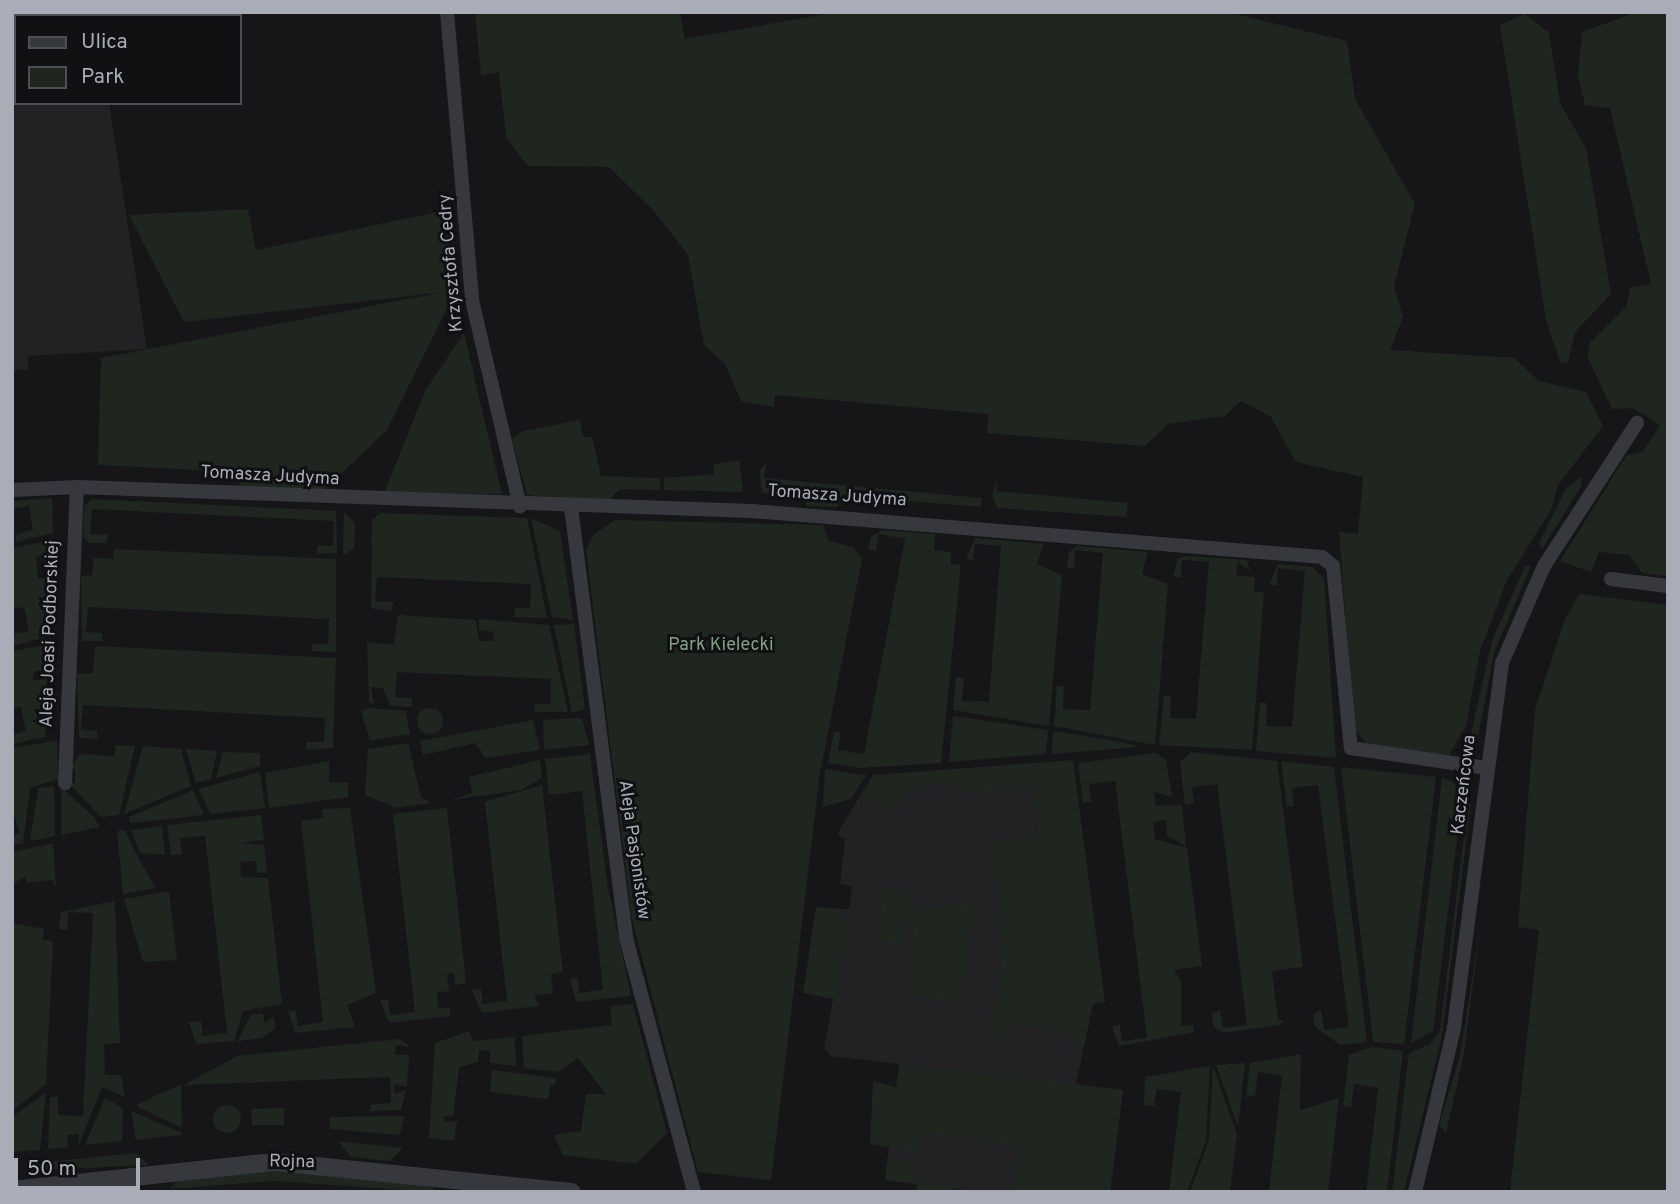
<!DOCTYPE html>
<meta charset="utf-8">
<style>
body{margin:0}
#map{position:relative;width:1680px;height:1204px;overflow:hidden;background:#161618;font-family:Overpass,sans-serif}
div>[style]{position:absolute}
.built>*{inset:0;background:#222225}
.green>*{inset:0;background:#1e261f}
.round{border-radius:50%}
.minor>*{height:14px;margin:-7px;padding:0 7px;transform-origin:7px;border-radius:7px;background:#37383d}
.tertiary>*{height:18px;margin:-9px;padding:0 9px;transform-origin:9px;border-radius:9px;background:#37383d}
span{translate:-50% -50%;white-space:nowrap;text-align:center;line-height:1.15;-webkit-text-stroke:6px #111113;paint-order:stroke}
.street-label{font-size:18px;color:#a8adb8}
.park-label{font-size:18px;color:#7fa381}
.frame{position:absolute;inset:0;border:14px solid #a8adb8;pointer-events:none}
.legend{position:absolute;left:14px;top:14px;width:228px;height:91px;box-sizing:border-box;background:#111113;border:2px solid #4d4f55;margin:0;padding:9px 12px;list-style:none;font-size:21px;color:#a8adb8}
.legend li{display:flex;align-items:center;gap:14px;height:35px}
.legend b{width:35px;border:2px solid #4d4f55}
.scale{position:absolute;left:14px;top:1158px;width:126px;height:32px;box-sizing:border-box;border:4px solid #a8adb8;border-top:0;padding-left:9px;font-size:21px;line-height:24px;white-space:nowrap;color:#a8adb8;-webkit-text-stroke:5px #111113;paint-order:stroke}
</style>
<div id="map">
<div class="built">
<i style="clip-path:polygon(12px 93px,16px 103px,109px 103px,147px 349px,28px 356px,28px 369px,12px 371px)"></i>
<i style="clip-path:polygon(1060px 772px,1097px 985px,1076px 1084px,1123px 1090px,1110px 1192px,982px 1192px,885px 1180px,899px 1064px,831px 1056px,824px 1049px,847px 920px,840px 919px,841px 909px,849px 909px,852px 886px,840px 884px,845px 839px,837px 834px,866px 786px)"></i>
</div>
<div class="green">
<i style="clip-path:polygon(475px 12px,680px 12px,685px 39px,837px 12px,1227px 12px,1347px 41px,1355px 99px,1415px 204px,1394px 287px,1403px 317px,1390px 350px,1514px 358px,1539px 381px,1586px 392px,1603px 426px,1558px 485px,1552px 508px,1507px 580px,1480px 651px,1466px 726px,1448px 757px,1368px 745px,1354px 729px,1339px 532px,1358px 534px,1363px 477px,1296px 462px,1271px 417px,1241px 401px,1225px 416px,1168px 424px,1145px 446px,987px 433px,988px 414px,775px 395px,774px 407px,741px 401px,725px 364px,704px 345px,688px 255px,653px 210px,609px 167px,528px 166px,506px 137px,499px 72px,481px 75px)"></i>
<i style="clip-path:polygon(1637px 12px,1668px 12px,1668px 576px,1642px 573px,1629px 555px,1599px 552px,1591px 572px,1560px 561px,1626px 456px,1643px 452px,1660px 425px,1633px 408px,1612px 409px,1587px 356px,1590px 343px,1626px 307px,1630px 288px,1651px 284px,1610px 108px,1585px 105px,1578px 76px,1582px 32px)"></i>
<i style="clip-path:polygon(1525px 14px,1549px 33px,1560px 103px,1586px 148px,1611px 294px,1575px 332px,1568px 362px,1561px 364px,1546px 320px,1500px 25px)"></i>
<i style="clip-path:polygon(248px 209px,256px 250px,452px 209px,456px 290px,387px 430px,322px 492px,239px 486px,240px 472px,98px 465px,101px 358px,444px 292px,184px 322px,129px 215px)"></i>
<i style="clip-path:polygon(464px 333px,502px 494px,384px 493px,425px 391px)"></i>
<i style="clip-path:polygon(580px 420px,583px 437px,592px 437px,601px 476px,660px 478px,660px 490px,620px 489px,608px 501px,527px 495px,512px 439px,523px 431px)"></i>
<i style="clip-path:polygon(739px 460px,743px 492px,664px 490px,664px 478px,714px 474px,714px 464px)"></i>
<i style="clip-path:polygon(767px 462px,764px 478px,982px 498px,981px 507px,846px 496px,837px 507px,806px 506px,806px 494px,762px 493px,759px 471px)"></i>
<i style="clip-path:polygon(997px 477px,996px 491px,1128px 503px,1126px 517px,997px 508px,992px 495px)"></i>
<i style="clip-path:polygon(1580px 477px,1582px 485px,1542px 549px,1539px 543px,1565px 490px)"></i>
<i style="clip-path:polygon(52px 498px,53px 533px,16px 542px,15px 534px,33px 530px,29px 506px,12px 509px,12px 501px)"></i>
<i style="clip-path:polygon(91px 499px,336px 511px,337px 553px,317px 554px,317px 545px,333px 546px,334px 521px,92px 509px,90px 534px,108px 535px,107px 543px,89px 543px,83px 536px,84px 507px)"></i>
<i style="clip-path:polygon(344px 512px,355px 523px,354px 549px,343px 555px)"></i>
<i style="clip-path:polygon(381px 513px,527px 518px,547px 618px,514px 617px,515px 608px,530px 608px,531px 584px,377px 577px,375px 601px,393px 602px,392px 611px,371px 608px,372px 520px)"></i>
<i style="clip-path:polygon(531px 518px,560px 531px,573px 620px,552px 617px)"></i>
<i style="clip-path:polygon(615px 520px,823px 525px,829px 541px,853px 547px,862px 559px,820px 773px,771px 1180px,698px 1172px,632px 919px,586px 550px,593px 535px)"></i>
<i style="clip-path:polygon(883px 530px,935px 534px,934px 550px,951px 552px,951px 564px,961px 565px,941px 763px,860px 768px,828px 763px,834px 731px,841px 732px,838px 750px,864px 754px,905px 539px,879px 534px,876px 551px,868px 550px,871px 537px)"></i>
<i style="clip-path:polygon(975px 538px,1044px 544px,1037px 564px,1062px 575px,1049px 726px,953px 710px,956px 677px,964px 678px,962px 701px,989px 702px,1001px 546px,975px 544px,973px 560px,966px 559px)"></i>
<i style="clip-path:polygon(48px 541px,52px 554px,36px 556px,38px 578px,51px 579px,49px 636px,14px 646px,12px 634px,29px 631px,24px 607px,12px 609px,12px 548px)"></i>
<i style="clip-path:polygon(1077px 546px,1148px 552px,1142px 574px,1168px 584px,1155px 745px,1054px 726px,1057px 686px,1064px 686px,1063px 709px,1090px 710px,1103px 553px,1075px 550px,1074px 568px,1067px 568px,1069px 552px)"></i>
<i style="clip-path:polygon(114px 549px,336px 559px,336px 652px,312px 651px,312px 644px,328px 644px,329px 619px,88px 607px,86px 632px,102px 633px,102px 641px,82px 641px,81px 576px,92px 575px,94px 558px,113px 559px)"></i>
<i style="clip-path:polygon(1185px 556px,1247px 560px,1250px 571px,1238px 562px,1236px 575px,1255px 577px,1254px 591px,1264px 592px,1252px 750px,1159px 745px,1164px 695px,1171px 696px,1170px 718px,1196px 719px,1209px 562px,1182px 560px,1181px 577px,1173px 577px,1178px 558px)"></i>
<i style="clip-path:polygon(1278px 564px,1313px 567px,1324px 579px,1336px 758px,1256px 751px,1260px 703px,1267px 703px,1266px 726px,1292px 727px,1305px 571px,1278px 568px,1277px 585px,1269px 585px)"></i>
<i style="clip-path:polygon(1525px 566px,1531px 566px,1494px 653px,1476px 747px,1466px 755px,1492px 641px)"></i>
<i style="clip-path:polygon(1580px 594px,1668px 605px,1668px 1192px,1510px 1192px,1539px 930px,1518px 927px,1535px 710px,1565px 619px)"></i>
<i style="clip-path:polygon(398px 615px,476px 620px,479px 641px,493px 641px,494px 632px,479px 630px,479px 619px,549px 625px,568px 712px,535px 712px,535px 704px,551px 704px,551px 679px,397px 672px,395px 697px,412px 698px,412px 707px,390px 706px,383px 688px,371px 687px,374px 704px,369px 702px,367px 635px,369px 643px,394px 644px)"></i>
<i style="clip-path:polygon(574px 624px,585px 709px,572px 713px,554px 625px)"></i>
<i style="clip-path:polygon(47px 645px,47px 670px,34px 672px,33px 680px,47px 679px,45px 737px,12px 744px,12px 735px,26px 731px,21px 707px,12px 708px,12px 651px)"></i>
<i style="clip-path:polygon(95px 646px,336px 658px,333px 748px,306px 750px,306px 742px,324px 742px,325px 718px,83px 705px,81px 730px,97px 731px,97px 739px,79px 738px,77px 674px,93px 673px)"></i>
<i style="clip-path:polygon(370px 708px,406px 711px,410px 734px,370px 741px,361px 711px)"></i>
<i class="round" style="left:417px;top:708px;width:26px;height:26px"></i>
<i style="clip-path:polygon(953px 716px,1048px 730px,1046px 754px,949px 762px)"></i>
<i style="clip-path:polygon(582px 718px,589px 745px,544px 750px,543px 720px)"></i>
<i style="clip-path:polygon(533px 720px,540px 750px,485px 758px,475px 743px,423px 755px,420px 741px)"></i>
<i style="clip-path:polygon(1053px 731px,1122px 742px,1140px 747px,1052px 754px)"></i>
<i style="clip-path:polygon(57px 741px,58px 779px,30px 788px,23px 843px,12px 845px,12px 835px,20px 833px,12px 809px,12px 748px)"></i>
<i style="clip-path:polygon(408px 743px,421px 797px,431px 803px,396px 808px,365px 795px,368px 749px)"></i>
<i style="clip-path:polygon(116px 745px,135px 746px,119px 815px,101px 817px,69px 783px,75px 783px,75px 769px,69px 769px,80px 754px,114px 756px)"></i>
<i style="clip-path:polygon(143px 746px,181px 749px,191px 786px,124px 814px)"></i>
<i style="clip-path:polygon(186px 749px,217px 751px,211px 779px,196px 783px)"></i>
<i style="clip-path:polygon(223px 752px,260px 753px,260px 766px,216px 778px)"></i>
<i style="clip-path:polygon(1191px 752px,1277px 761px,1303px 967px,1272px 971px,1278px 1019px,1284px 1021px,1279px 1025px,1223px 1033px,1213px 1026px,1212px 1013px,1220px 1010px,1223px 1028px,1247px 1025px,1217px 784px,1192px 787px,1194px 804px,1185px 805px,1180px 762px)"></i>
<i style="clip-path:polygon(1156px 753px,1166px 760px,1172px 797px,1154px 792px,1156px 806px,1182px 805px,1186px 846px,1167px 836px,1166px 820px,1153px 822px,1155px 839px,1187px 848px,1202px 966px,1174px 970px,1181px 981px,1181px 1026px,1193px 1025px,1194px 1032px,1119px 1046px,1112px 1026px,1120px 1025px,1122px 1041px,1147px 1038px,1115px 781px,1089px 784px,1091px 802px,1083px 803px,1078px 763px)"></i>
<i style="clip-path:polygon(590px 754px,608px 888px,630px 991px,630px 996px,576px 1002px,570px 979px,578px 978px,579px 993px,603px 990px,582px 791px,549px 795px,545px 759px)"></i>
<i style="clip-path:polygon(540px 760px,542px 778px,521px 790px,451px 800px,472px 793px,469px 777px)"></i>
<i style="clip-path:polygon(1073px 760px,1105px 1002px,1093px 1004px,1084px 1044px,1068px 1042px,1068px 1030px,1007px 1023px,1006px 1037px,997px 1035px,987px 1021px,994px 1021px,1003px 952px,992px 841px,1038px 837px,1033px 786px,957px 793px,956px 783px,922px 786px,886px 811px,861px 795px,873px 775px)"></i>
<i style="clip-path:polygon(329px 761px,329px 782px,348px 783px,348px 797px,269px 808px,265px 773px)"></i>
<i style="clip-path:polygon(1281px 761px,1334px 767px,1367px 1042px,1340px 1045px,1314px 1026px,1313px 1014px,1321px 1010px,1324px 1030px,1349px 1027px,1318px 785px,1292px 788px,1294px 806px,1287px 807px)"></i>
<i style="clip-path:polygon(1341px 767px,1436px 777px,1404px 1044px,1373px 1042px)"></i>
<i style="clip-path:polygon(825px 769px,863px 775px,867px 774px,851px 799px,823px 807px)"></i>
<i style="clip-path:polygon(260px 772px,265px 808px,211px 814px,198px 789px)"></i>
<i style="clip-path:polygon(1442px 778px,1454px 782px,1461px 807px,1433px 1031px,1411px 1043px)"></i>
<i style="clip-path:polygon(542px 785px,563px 972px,551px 974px,553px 993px,534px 996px,540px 1006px,482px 1013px,472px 990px,481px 989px,483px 1004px,507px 1001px,485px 802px)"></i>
<i style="clip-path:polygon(54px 786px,55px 836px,30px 841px,38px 788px)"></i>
<i style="clip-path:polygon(61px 787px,94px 817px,100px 827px,61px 835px)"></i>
<i style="clip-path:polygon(193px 790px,204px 815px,130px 823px,129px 817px)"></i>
<i style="clip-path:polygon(1468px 803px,1471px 803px,1442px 1035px,1404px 1192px,1392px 1192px,1409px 1053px,1430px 1044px,1440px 1030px)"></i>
<i style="clip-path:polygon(350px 808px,376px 993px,347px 1005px,355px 1027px,295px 1033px,288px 1011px,296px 1010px,298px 1026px,323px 1022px,301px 821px,323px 818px,322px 809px)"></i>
<i style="clip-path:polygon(447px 808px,466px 983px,455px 985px,454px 973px,447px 974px,449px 991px,437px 993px,438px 1008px,451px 1007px,449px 1016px,389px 1023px,380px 1000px,388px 1000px,390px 1015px,415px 1012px,393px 814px)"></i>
<i style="clip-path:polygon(261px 815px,264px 840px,241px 843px,264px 845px,267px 873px,257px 873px,256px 861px,240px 862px,241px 877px,268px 878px,282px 1004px,243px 1011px,234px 1041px,196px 1044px,189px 1022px,201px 1021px,203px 1036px,227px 1033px,205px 836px,180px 838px,182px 854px,171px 855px,167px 825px)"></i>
<i style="clip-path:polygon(162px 826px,165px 855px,140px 853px,131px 830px)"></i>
<i style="clip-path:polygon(125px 830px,137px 856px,156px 888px,123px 894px,117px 831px)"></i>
<i style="clip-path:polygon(53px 843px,56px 888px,52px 880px,27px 883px,26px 876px,13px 884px,12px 852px)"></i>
<i style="clip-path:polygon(883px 889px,904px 891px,911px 903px,904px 944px,877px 941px)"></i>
<i style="clip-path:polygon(169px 891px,177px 960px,143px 962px,124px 899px)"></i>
<i style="clip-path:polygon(115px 901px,120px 1043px,104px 1044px,105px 1075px,121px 1075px,125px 1097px,102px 1087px,79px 1144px,78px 1134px,67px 1135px,68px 1147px,48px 1149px,50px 1097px,58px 1097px,58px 1115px,83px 1116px,93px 913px,68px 912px,67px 930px,59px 929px,61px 912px)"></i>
<i style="clip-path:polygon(979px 904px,982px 924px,968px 926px,964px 1001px,911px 995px,914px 910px)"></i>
<i style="clip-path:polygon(816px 907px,841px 909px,840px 919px,848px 920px,838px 1000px,803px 993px)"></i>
<i style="clip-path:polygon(1481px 922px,1464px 1054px,1446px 1133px,1439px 1125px,1460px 1056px)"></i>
<i style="clip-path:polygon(12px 923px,44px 929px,43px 940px,53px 941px,46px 1084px,12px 1111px)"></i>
<i style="clip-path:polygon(633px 1004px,667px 1133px,636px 1164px,563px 1155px,554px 1135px,581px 1131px,586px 1094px,606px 1094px,578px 1058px,558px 1072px,524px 1068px,522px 1036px,612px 1025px,610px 1006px)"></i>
<i style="clip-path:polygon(251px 1014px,263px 1014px,265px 1023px,274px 1017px,275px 1028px,262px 1038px,238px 1041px)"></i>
<i style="clip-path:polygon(469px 1031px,473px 1041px,515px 1037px,516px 1066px,490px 1063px,490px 1051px,479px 1050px,478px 1062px,459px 1067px,453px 1117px,444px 1116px,444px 1122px,457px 1121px,454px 1141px,429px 1138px,435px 1043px)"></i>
<i style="clip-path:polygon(399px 1039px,411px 1047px,396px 1045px,395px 1055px,409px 1055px,407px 1087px,395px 1084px,394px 1094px,406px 1090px,401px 1110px,371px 1111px,370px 1105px,391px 1103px,390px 1077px,184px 1085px,237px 1056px)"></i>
<i style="clip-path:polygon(1372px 1047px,1403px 1051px,1387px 1192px,1366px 1192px,1378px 1088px,1354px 1084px,1351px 1107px,1343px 1106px,1349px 1055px)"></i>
<i style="clip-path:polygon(1301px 1054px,1300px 1110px,1339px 1098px,1328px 1192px,1269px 1192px,1282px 1076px,1258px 1072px,1255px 1096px,1246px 1095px,1250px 1063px)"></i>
<i style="clip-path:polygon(1245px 1063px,1238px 1127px,1216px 1065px)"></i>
<i style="clip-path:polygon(900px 1064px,1123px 1090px,1110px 1192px,1013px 1192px,1019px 1144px,925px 1133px,919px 1152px,870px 1144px,873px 1081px,896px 1087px)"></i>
<i style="clip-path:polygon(1210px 1066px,1206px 1140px,1187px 1192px,1169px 1192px,1181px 1092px,1157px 1089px,1154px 1106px,1144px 1105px,1145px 1077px)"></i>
<i style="clip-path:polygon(1213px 1066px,1237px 1134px,1230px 1192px,1190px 1192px,1209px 1140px)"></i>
<i style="clip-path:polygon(492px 1070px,556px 1078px,555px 1085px,550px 1085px,548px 1099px,490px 1092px)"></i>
<i style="clip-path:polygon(181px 1084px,182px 1128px,138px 1107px,138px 1104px)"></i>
<i style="clip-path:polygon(46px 1092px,40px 1150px,12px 1152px,12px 1117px)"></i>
<i style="clip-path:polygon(105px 1098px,123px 1108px,122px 1141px,85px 1145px)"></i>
<i class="round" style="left:213px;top:1105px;width:28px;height:28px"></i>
<i style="clip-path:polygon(284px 1108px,284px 1125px,252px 1125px,251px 1109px)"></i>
<i style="clip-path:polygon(131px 1111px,182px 1133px,182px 1135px,136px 1140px)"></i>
<i style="clip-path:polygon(404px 1116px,400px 1135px,330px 1129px,330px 1117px)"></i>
<i style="clip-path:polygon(338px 1141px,403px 1148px,390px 1161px,351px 1157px)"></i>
<i style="clip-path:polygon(136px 1153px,149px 1165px,43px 1170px,36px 1163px)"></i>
<i style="clip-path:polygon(888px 1157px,915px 1160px,913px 1181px,953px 1186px,952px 1192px,917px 1192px,917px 1184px,885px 1180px)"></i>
<i style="clip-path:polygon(270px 1170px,434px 1184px,433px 1192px,273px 1181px,170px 1189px,177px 1181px)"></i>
</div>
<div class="minor">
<i style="left:447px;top:12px;width:289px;rotate:85deg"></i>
<i style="left:472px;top:300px;width:212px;rotate:76.9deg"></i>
<i style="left:12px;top:490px;width:65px;rotate:-2.6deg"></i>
<i style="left:77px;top:487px;width:675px;rotate:2.04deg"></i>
<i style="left:752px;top:511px;width:572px;rotate:4.61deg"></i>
<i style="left:1322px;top:557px;width:14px;rotate:39deg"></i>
<i style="left:1333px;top:566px;width:183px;rotate:84.4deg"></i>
<i style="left:1351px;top:748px;width:136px;rotate:8.4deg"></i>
<i style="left:571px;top:507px;width:434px;rotate:82.7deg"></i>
<i style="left:626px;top:938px;width:263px;rotate:75deg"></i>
<i style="left:1611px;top:579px;width:57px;rotate:7deg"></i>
<i style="left:65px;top:783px;width:296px;rotate:-87.7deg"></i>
<i style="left:1415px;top:1192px;width:169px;rotate:-76.6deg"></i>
<i style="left:1454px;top:1028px;width:368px;rotate:-82.5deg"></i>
<i style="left:1502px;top:663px;width:106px;rotate:-66.6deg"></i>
<i style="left:1544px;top:566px;width:171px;rotate:-57deg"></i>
</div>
<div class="tertiary">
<i style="left:12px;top:1190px;width:265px;rotate:-6.1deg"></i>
<i style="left:276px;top:1162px;width:297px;rotate:5.8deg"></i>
</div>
<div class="street-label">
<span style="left:452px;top:263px;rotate:-95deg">Krzysztofa Cedry</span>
<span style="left:270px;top:477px;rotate:3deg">Tomasza Judyma</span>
<span style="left:837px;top:497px;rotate:4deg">Tomasza Judyma</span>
<span style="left:51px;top:634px;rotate:-88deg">Aleja Joasi Podborskiej</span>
<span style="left:1465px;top:785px;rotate:-83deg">Kaczeńcowa</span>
<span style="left:633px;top:850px;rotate:82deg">Aleja Pasjonistów</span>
<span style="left:292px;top:1163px;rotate:1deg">Rojna</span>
</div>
<div class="park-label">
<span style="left:721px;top:646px">Park Kielecki</span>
</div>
<div class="frame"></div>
<ul class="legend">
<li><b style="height:9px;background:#37383d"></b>Ulica</li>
<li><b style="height:19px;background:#1e261f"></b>Park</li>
</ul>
<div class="scale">50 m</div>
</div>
